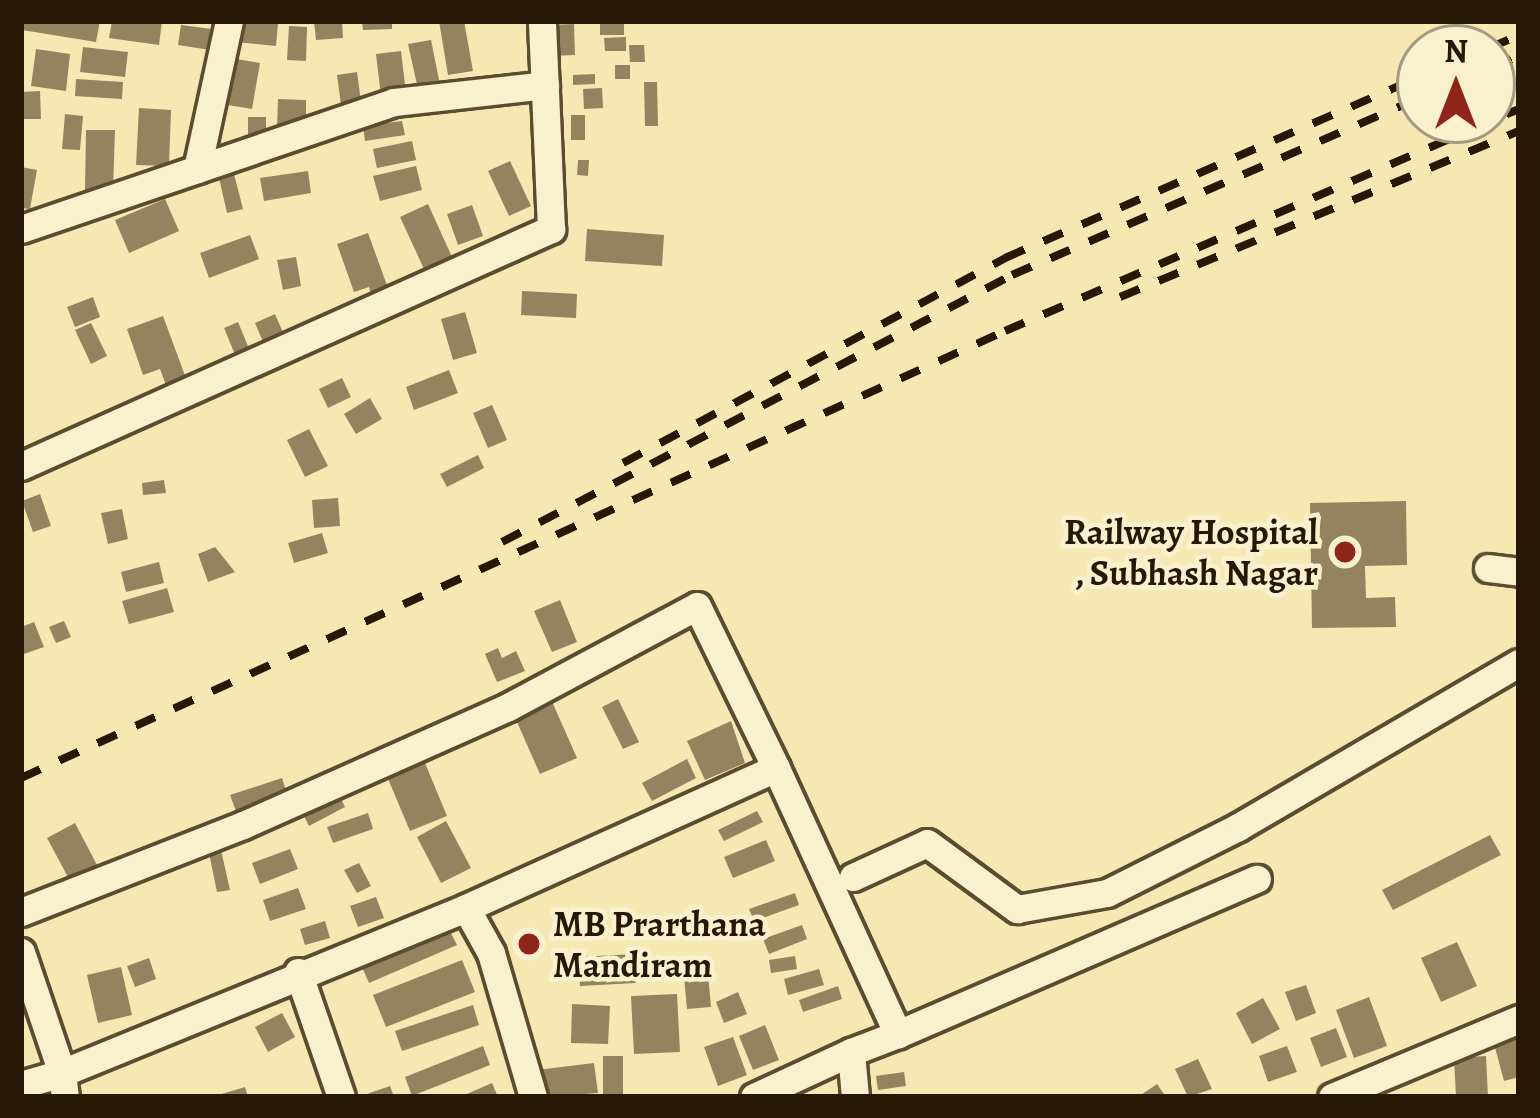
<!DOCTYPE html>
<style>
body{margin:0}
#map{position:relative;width:1540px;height:1118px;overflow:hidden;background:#f6e8b3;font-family:Alegreya,serif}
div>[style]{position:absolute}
.building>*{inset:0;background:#93845f}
.roads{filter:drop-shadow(3px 0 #5b4c30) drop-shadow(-3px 0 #5b4c30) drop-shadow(0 3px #5b4c30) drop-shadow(0 -3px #5b4c30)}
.minor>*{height:27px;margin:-13.5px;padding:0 13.5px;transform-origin:13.5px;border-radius:13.5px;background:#f9f0ce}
.rail>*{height:8px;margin-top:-4px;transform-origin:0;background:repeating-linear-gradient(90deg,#271805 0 21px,transparent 0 42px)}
.dots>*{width:33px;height:33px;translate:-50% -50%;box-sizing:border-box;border:6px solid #f9f0ce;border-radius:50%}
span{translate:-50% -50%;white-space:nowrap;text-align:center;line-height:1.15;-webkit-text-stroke:9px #f9f0ce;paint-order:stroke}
.poi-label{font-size:36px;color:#271805;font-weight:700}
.right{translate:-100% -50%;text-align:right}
.left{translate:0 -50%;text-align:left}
.frame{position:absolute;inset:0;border:24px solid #271805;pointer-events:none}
.north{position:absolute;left:1396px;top:24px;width:120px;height:120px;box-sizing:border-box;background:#f9f0ce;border:3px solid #a59a7e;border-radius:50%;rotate:0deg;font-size:33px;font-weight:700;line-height:48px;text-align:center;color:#271805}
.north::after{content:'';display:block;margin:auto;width:42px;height:54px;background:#8f2418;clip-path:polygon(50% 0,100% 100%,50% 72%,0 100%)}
</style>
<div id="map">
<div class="building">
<i style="clip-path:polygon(23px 21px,100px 21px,96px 42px,22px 30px)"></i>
<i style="clip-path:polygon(112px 21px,162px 21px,159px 45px,109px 38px)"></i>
<i style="clip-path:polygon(238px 21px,278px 23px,276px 46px,236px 42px)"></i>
<i style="clip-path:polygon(314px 21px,342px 21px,343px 38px,316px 40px)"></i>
<i style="clip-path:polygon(362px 21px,392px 21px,392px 29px,363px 30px)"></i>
<i style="clip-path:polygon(439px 21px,464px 21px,473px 71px,448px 75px)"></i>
<i style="clip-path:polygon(600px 22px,624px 22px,624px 35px,600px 35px)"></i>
<i style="clip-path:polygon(574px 24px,575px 55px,548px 56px,547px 25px)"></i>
<i style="clip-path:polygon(181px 25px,219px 30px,217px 51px,178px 45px)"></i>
<i style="clip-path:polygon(289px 26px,307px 27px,306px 61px,287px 60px)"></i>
<i style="clip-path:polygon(626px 37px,626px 51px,605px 51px,604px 38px)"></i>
<i style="clip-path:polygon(431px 40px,440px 85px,418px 89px,408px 44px)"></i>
<i style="clip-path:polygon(629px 45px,644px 45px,645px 62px,630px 62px)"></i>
<i style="clip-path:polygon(83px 47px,128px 52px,125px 77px,80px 72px)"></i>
<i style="clip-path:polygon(36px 49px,70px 54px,66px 91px,31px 86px)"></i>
<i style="clip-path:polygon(401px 51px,406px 93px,381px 96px,376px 54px)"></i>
<i style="clip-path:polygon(230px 58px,260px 63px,252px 109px,222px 104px)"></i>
<i style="clip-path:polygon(615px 65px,630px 65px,630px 79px,615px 79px)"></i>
<i style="clip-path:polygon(357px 72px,362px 109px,342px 112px,337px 75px)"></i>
<i style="clip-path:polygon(595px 74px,595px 84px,573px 85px,573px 75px)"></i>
<i style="clip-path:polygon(76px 79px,123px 82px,122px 99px,75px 96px)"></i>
<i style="clip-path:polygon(644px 82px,657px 82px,658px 126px,645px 126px)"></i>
<i style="clip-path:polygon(602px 88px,603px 108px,584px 109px,583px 89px)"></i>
<i style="clip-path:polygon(40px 91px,41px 119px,21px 119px,21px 92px)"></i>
<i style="clip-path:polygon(278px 99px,306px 100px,306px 128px,277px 128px)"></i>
<i style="clip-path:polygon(139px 108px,171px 110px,169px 166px,136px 165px)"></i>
<i style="clip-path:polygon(65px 114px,83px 116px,80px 150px,62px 149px)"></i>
<i style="clip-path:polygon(571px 115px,585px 115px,585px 140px,571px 140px)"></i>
<i style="clip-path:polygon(248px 117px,266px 117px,266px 138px,248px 138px)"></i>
<i style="clip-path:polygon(402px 121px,405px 135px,365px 141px,363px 126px)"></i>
<i style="clip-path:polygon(86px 130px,115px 130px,113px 190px,85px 190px)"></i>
<i style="clip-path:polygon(412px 141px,416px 160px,377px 168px,373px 149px)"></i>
<i style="clip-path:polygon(578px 160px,589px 160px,588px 176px,577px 175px)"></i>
<i style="clip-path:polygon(510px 161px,531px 206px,509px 216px,488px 171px)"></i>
<i style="clip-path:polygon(232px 166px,243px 209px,227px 213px,217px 169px)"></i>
<i style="clip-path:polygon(416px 166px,422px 190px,380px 201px,373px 176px)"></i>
<i style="clip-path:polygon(21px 167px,37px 170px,30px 209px,21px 208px)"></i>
<i style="clip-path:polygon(308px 171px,311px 193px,264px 201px,260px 178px)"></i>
<i style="clip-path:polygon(165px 199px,179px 231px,129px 253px,115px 220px)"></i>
<i style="clip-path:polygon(428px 204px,452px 257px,424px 269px,400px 217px)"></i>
<i style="clip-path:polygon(472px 205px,483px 236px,458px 245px,447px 214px)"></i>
<i style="clip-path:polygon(587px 229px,664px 235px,662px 266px,585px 261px)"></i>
<i style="clip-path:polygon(368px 233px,388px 288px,371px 294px,369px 287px,354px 292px,337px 244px)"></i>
<i style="clip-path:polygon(250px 235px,259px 259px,209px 278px,200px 253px)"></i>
<i style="clip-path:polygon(296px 257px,301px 286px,283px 290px,277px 260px)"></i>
<i style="clip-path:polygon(522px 291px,577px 294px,576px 318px,521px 315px)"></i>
<i style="clip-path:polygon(93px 297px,100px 317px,75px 327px,67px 307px)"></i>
<i style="clip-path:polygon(465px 312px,477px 353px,453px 360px,441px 319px)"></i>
<i style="clip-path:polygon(275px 314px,284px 335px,264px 344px,255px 323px)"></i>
<i style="clip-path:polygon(163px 316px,187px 381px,167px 388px,160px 369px,143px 375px,127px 329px)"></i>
<i style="clip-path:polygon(238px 322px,250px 351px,236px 357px,224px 328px)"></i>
<i style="clip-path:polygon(91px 323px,107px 356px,91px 364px,75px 330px)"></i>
<i style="clip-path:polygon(449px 370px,458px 393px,414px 410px,406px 387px)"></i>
<i style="clip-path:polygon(342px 378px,351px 397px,328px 408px,319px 389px)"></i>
<i style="clip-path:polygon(370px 398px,382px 419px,356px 434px,344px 414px)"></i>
<i style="clip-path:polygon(492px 405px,507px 440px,488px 448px,473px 413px)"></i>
<i style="clip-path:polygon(309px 429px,328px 466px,305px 477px,287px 440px)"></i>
<i style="clip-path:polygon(478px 455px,484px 468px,447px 487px,440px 474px)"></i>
<i style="clip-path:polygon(164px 480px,166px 493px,143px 495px,142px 483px)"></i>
<i style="clip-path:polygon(40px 494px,51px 526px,33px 532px,22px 501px)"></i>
<i style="clip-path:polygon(338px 498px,340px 526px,314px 528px,312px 500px)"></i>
<i style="clip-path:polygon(1406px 501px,1407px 565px,1365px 566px,1366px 598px,1395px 597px,1396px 627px,1312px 628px,1310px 503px)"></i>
<i style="clip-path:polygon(122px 509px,128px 539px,108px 544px,101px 513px)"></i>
<i style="clip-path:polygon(322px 533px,328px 553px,294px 563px,288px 543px)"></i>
<i style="clip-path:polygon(215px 547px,235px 572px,208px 582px,198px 554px)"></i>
<i style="clip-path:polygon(159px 562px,164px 583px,126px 592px,121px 572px)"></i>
<i style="clip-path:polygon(167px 588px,174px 612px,129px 624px,122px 601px)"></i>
<i style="clip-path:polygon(560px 600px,577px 642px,552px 652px,534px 611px)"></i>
<i style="clip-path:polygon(64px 621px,71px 637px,56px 643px,49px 627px)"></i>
<i style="clip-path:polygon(34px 622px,44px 647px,21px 655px,21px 627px)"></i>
<i style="clip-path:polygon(498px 648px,502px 658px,516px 651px,525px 671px,497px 682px,485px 654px)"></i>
<i style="clip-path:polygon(550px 697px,577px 758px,540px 774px,513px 713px)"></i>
<i style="clip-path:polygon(618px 699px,639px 742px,623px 749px,602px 707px)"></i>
<i style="clip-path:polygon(731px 721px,745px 763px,705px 780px,687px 741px)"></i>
<i style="clip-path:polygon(420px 751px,447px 816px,410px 831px,383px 767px)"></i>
<i style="clip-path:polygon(687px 759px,696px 778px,652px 801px,642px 783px)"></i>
<i style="clip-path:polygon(282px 778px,288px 797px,237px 814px,230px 795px)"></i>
<i style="clip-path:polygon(337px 791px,345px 807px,309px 826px,301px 810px)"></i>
<i style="clip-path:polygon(757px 811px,763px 822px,724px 841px,718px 830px)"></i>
<i style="clip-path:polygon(368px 813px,373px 829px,333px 843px,327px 827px)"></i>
<i style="clip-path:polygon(446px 821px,471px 868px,441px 883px,417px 837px)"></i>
<i style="clip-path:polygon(75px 823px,97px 865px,69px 879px,47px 838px)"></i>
<i style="clip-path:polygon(1490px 835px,1501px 855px,1393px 910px,1382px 890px)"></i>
<i style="clip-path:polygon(766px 840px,775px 861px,733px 878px,724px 857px)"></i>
<i style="clip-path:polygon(290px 849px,298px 869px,260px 884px,252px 863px)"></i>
<i style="clip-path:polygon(221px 850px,230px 890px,217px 892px,209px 853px)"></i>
<i style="clip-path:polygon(359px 863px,371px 886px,357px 893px,344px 870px)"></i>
<i style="clip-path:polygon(298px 888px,306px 909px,270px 921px,263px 900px)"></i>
<i style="clip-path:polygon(795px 893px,799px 905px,754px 921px,749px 909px)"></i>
<i style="clip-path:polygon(376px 897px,384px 918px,358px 927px,350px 906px)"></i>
<i style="clip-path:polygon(325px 921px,330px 938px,305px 945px,300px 929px)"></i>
<i style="clip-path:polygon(802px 925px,807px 939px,769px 954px,763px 939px)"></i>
<i style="clip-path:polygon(449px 929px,457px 945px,369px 983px,362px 967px)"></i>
<i style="clip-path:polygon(1457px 942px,1477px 986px,1441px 1002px,1421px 958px)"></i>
<i style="clip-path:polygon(634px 954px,636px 983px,580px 986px,578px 957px)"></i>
<i style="clip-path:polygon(795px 956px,797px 969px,771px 973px,769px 960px)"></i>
<i style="clip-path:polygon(149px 958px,156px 979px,135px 987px,127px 966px)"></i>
<i style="clip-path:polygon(462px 960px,475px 992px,386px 1027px,373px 995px)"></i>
<i style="clip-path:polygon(121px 967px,132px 1015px,98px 1023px,87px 975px)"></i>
<i style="clip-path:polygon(819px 969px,824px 985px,788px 995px,784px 979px)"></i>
<i style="clip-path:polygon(708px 974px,711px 1007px,687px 1009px,684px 976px)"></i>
<i style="clip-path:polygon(1306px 985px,1316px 1013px,1296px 1021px,1285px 992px)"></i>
<i style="clip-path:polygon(838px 986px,842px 999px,803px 1012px,799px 1000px)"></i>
<i style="clip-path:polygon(738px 992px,747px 1014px,724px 1023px,716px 1002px)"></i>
<i style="clip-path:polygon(677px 994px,680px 1052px,634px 1054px,631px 996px)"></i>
<i style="clip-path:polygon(1369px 997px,1387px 1046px,1354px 1058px,1336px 1010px)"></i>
<i style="clip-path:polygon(1263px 998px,1280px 1029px,1252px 1044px,1236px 1013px)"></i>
<i style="clip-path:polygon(572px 1004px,610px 1006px,608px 1044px,571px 1043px)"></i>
<i style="clip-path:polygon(473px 1005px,479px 1025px,402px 1051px,395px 1031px)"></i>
<i style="clip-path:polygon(282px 1013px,295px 1037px,268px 1052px,255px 1027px)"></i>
<i style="clip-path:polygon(765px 1025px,779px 1060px,753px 1070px,739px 1036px)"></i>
<i style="clip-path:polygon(1336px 1028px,1347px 1057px,1321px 1067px,1310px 1038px)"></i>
<i style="clip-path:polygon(733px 1037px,747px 1075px,718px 1086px,704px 1047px)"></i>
<i style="clip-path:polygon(1519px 1038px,1519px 1077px,1504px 1081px,1494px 1044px)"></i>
<i style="clip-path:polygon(483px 1046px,490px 1065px,412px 1096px,405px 1077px)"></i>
<i style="clip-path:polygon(1287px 1046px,1297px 1072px,1268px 1082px,1259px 1056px)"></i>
<i style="clip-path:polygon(603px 1056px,623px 1056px,623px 1097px,603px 1097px)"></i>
<i style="clip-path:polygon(1486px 1056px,1488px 1097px,1456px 1097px,1454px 1058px)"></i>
<i style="clip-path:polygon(1198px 1059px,1212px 1089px,1188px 1097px,1175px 1069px)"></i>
<i style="clip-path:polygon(594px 1063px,598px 1093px,540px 1097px,537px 1070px)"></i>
<i style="clip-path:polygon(904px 1072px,906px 1086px,878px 1090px,876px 1076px)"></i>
<i style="clip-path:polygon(492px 1083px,498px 1097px,460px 1097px)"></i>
<i style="clip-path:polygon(1157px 1084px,1166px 1097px,1138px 1097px)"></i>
<i style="clip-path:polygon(390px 1086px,394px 1097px,361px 1097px,361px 1096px)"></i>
<i style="clip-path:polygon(245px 1087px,248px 1097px,215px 1097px,215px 1096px)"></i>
</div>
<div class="roads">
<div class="minor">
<i style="left:197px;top:169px;width:151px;rotate:-77.8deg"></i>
<i style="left:21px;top:229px;width:394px;rotate:-18.8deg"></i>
<i style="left:394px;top:102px;width:152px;rotate:-6.4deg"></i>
<i style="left:21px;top:466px;width:581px;rotate:-24.09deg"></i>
<i style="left:551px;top:229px;width:208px;rotate:-92.5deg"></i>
<i style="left:1488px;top:568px;width:31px;rotate:7deg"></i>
<i style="left:776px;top:768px;width:293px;rotate:65.4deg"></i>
<i style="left:898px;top:1034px;width:50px;rotate:159deg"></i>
<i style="left:853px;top:877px;width:81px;rotate:-24.7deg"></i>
<i style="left:927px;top:843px;width:112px;rotate:36.3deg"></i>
<i style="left:1017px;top:909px;width:91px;rotate:-10.1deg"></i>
<i style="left:1107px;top:893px;width:147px;rotate:-26.7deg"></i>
<i style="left:1238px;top:827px;width:325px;rotate:-30.3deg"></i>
<i style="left:466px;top:908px;width:51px;rotate:60.9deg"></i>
<i style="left:491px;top:953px;width:150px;rotate:73.7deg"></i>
<i style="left:21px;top:912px;width:238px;rotate:-21.4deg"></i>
<i style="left:243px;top:825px;width:290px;rotate:-24deg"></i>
<i style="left:508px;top:707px;width:214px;rotate:-28.1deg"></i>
<i style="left:697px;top:606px;width:180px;rotate:64deg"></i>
<i style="left:776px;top:768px;width:340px;rotate:155.7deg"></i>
<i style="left:466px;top:908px;width:436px;rotate:157.8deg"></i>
<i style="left:62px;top:1073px;width:24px;rotate:83deg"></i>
<i style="left:21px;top:952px;width:128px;rotate:71.3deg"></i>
<i style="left:62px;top:1073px;width:43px;rotate:163.7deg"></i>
<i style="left:298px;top:972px;width:132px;rotate:71deg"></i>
<i style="left:898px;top:1034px;width:391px;rotate:-23.4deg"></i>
<i style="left:754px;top:1097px;width:107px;rotate:-24.9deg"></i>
<i style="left:851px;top:1052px;width:45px;rotate:84.9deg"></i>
<i style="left:1332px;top:1097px;width:203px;rotate:-22.6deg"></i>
</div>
</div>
<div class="rail">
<i style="left:1489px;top:48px;width:33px;rotate:-23deg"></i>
<i style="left:1492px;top:67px;width:29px;rotate:-22deg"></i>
<i style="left:1120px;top:297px;width:432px;rotate:-22.6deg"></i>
<i style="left:623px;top:463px;width:434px;rotate:-28.2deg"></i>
<i style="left:1005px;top:258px;width:453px;rotate:-23.6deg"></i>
<i style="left:502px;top:542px;width:576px;rotate:-27.63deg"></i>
<i style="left:1012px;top:275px;width:445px;rotate:-23.5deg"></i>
<i style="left:21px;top:778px;width:1081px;rotate:-24.43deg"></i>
<i style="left:1005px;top:331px;width:560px;rotate:-23.36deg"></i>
</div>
<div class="dots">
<i style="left:1345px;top:552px;background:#8f2418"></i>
<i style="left:529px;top:944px;background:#8f2418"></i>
</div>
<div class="poi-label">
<span class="right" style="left:1318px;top:552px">Railway Hospital<br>, Subhash Nagar</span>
<span class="left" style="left:553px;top:944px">MB Prarthana<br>Mandiram</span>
</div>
<div class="frame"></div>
<div class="north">N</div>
</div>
